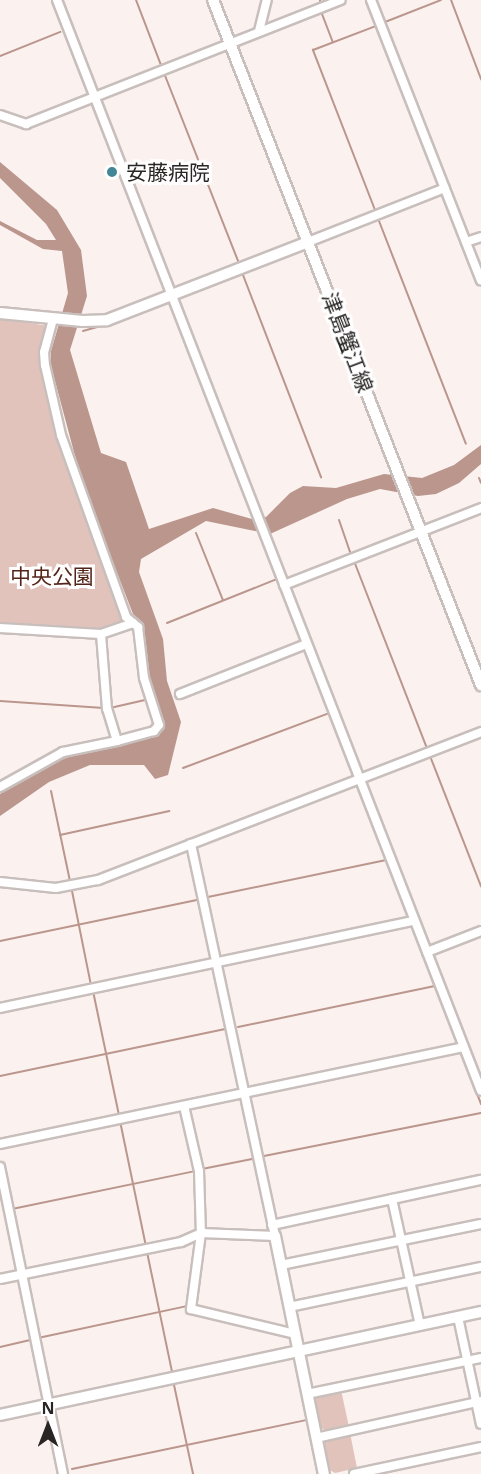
<!DOCTYPE html>
<meta charset="utf-8">
<style>
body{margin:0}
#map{position:relative;width:481px;height:1474px;overflow:hidden;background:#fbf1ef;font-family:"Open Sans","Noto Sans JP",sans-serif}
div>[style]{position:absolute}
.green>*{inset:0;background:#e1c3bb}
.water>*{inset:0;background:#ba968d}
.stream>*{height:2px;margin:-1px;padding:0 1px;transform-origin:1px;border-radius:1px;background:#ba968d}
.roads{filter:drop-shadow(2px 0 #c8bfbc) drop-shadow(-2px 0 #c8bfbc) drop-shadow(0 2px #c8bfbc) drop-shadow(0 -2px #c8bfbc)}
.minor>*{height:8px;margin:-4px;padding:0 4px;transform-origin:4px;border-radius:4px;background:#fff}
.tertiary>*{height:10px;margin:-5px;padding:0 5px;transform-origin:5px;border-radius:5px;background:#fff}
.secondary>*{height:10px;margin:-5px;padding:0 5px;transform-origin:5px;border-radius:5px;background:#fff}
.dots>*{width:16px;height:16px;translate:-50% -50%;box-sizing:border-box;border:3px solid #fff;border-radius:50%}
span{translate:-50% -50%;white-space:nowrap;text-align:center;line-height:1.15;-webkit-text-stroke:6px #fff;paint-order:stroke}
.poi-label{font-size:21px;color:#282524}
.left{translate:0 -50%;text-align:left}
.street-label{font-size:21px;color:#282524}
.park-label{font-size:21px;color:#542418}
.north{position:absolute;left:18px;top:1396px;width:60px;height:60px;-webkit-text-stroke:4px #fff;paint-order:stroke;rotate:0deg;font-size:16px;font-weight:700;line-height:24px;text-align:center;color:#282524}
.north::after{content:'';display:block;margin:auto;width:21px;height:27px;background:#282524;clip-path:polygon(50% 0,100% 100%,50% 72%,0 100%)}
</style>
<div id="map">
<div class="green">
<i style="clip-path:polygon(0 318px,48px 326px,42px 353px,58px 436px,124px 623px,101px 631px,0 625px)"></i>
<i style="clip-path:polygon(341px 1390px,349px 1427px,328px 1432px,321px 1428px,315px 1400px,318px 1394px)"></i>
<i style="clip-path:polygon(350px 1433px,357px 1468px,335px 1473px,330px 1470px,324px 1442px,327px 1437px)"></i>
</div>
<div class="water">
<i style="clip-path:polygon(0 162px,57px 210px,81px 250px,87px 296px,70px 350px,101px 453px,126px 462px,149px 529px,213px 508px,252px 519px,266px 517px,290px 493px,303px 486px,336px 488px,384px 474px,422px 478px,454px 465px,481px 445px,481px 464px,459px 483px,436px 494px,418px 496px,380px 489px,347px 499px,270px 534px,206px 521px,141px 559px,139px 572px,163px 639px,167px 681px,181px 722px,168px 775px,155px 779px,144px 765px,90px 765px,49px 782px,0 816px,0 794px,40px 768px,79px 753px,159px 734px,164px 728px,147px 673px,140px 620px,133px 614px,82px 482px,51px 366px,51px 351px,68px 293px,62px 251px,43px 249px,0 225px,0 221px,37px 240px,56px 240px,46px 224px,0 178px)"></i>
</div>
<div class="stream">
<i style="left:136px;top:0;width:70px;rotate:69deg"></i>
<i style="left:451px;top:0;width:85px;rotate:69.2deg"></i>
<i style="left:320px;top:1px;width:1px;rotate:-90deg"></i>
<i style="left:322px;top:14px;width:30px;rotate:69deg"></i>
<i style="left:385px;top:22px;width:60px;rotate:-21.4deg"></i>
<i style="left:0;top:56px;width:65px;rotate:-21.8deg"></i>
<i style="left:164px;top:73px;width:202px;rotate:68.5deg"></i>
<i style="left:91px;top:101px;width:132px;rotate:68.3deg"></i>
<i style="left:375px;top:210px;width:172px;rotate:-111.2deg"></i>
<i style="left:313px;top:50px;width:67px;rotate:-20.9deg"></i>
<i style="left:379px;top:221px;width:239px;rotate:68.7deg"></i>
<i style="left:243px;top:275px;width:217px;rotate:68.9deg"></i>
<i style="left:169px;top:299px;width:16px;rotate:72deg"></i>
<i style="left:151px;top:308px;width:17px;rotate:-17deg"></i>
<i style="left:83px;top:331px;width:22px;rotate:-16deg"></i>
<i style="left:205px;top:391px;width:126px;rotate:69.1deg"></i>
<i style="left:479px;top:478px;width:5px;rotate:68deg"></i>
<i style="left:339px;top:520px;width:36px;rotate:71deg"></i>
<i style="left:196px;top:533px;width:72px;rotate:68.1deg"></i>
<i style="left:264px;top:546px;width:104px;rotate:68.6deg"></i>
<i style="left:354px;top:561px;width:201px;rotate:68.7deg"></i>
<i style="left:167px;top:623px;width:118px;rotate:-21.8deg"></i>
<i style="left:304px;top:648px;width:135px;rotate:68.7deg"></i>
<i style="left:0;top:701px;width:104px;rotate:3.9deg"></i>
<i style="left:110px;top:708px;width:37px;rotate:-13deg"></i>
<i style="left:430px;top:756px;width:140px;rotate:68.6deg"></i>
<i style="left:183px;top:768px;width:156px;rotate:-20.6deg"></i>
<i style="left:358px;top:788px;width:141px;rotate:68.3deg"></i>
<i style="left:51px;top:791px;width:92px;rotate:78.1deg"></i>
<i style="left:60px;top:835px;width:112px;rotate:-12.4deg"></i>
<i style="left:72px;top:891px;width:96px;rotate:78.6deg"></i>
<i style="left:208px;top:897px;width:182px;rotate:-11.7deg"></i>
<i style="left:412px;top:924px;width:129px;rotate:69.2deg"></i>
<i style="left:0;top:941px;width:201px;rotate:-11.8deg"></i>
<i style="left:93px;top:991px;width:127px;rotate:78.2deg"></i>
<i style="left:238px;top:1027px;width:201px;rotate:-11.8deg"></i>
<i style="left:460px;top:1050px;width:58px;rotate:68.7deg"></i>
<i style="left:0;top:1076px;width:230px;rotate:-11.8deg"></i>
<i style="left:120px;top:1121px;width:129px;rotate:78.3deg"></i>
<i style="left:264px;top:1156px;width:221px;rotate:-11.2deg"></i>
<i style="left:202px;top:1169px;width:51px;rotate:-11.3deg"></i>
<i style="left:12px;top:1209px;width:188px;rotate:-11.7deg"></i>
<i style="left:147px;top:1252px;width:123px;rotate:78.2deg"></i>
<i style="left:38px;top:1338px;width:152px;rotate:-12.1deg"></i>
<i style="left:0;top:1347px;width:32px;rotate:-13deg"></i>
<i style="left:174px;top:1385px;width:91px;rotate:77.9deg"></i>
<i style="left:72px;top:1469px;width:239px;rotate:-11.8deg"></i>
</div>
<div class="roads">
<div class="minor">
<i style="left:57px;top:0;width:1170px;rotate:68.76deg"></i>
<i style="left:371px;top:0;width:301px;rotate:68.6deg"></i>
<i style="left:259px;top:31px;width:32px;rotate:-76deg"></i>
<i style="left:0;top:115px;width:28px;rotate:19deg"></i>
<i style="left:26px;top:124px;width:338px;rotate:-21.5deg"></i>
<i style="left:308px;top:242px;width:147px;rotate:-21.5deg"></i>
<i style="left:466px;top:242px;width:16px;rotate:-18deg"></i>
<i style="left:53px;top:319px;width:34px;rotate:105deg"></i>
<i style="left:44px;top:352px;width:13px;rotate:86deg"></i>
<i style="left:45px;top:365px;width:72px;rotate:77.1deg"></i>
<i style="left:61px;top:435px;width:193px;rotate:70.3deg"></i>
<i style="left:126px;top:617px;width:16px;rotate:40deg"></i>
<i style="left:138px;top:627px;width:51px;rotate:83.3deg"></i>
<i style="left:144px;top:678px;width:49px;rotate:72.3deg"></i>
<i style="left:159px;top:725px;width:8px;rotate:130deg"></i>
<i style="left:154px;top:731px;width:38px;rotate:165deg"></i>
<i style="left:284px;top:585px;width:212px;rotate:-21.3deg"></i>
<i style="left:0;top:628px;width:101px;rotate:3.4deg"></i>
<i style="left:101px;top:634px;width:34px;rotate:-19deg"></i>
<i style="left:180px;top:694px;width:136px;rotate:-21.6deg"></i>
<i style="left:0;top:787px;width:72px;rotate:-29.1deg"></i>
<i style="left:63px;top:752px;width:55px;rotate:-11.5deg"></i>
<i style="left:117px;top:741px;width:34px;rotate:-107deg"></i>
<i style="left:107px;top:709px;width:75px;rotate:-94.6deg"></i>
<i style="left:0;top:882px;width:56px;rotate:6.1deg"></i>
<i style="left:56px;top:888px;width:43px;rotate:-10.8deg"></i>
<i style="left:98px;top:880px;width:411px;rotate:-21.1deg"></i>
<i style="left:427px;top:952px;width:58px;rotate:-21.3deg"></i>
<i style="left:0;top:1008px;width:423px;rotate:-11.9deg"></i>
<i style="left:184px;top:1106px;width:67px;rotate:77deg"></i>
<i style="left:199px;top:1171px;width:62px;rotate:88.2deg"></i>
<i style="left:201px;top:1233px;width:77px;rotate:97.5deg"></i>
<i style="left:191px;top:1309px;width:107px;rotate:13.5deg"></i>
<i style="left:0;top:1144px;width:473px;rotate:-11.8deg"></i>
<i style="left:0;top:1167px;width:313px;rotate:78.4deg"></i>
<i style="left:392px;top:1199px;width:129px;rotate:77.5deg"></i>
<i style="left:272px;top:1225px;width:214px;rotate:-12.2deg"></i>
<i style="left:281px;top:1265px;width:204px;rotate:-11.6deg"></i>
<i style="left:0;top:1279px;width:185px;rotate:-11.6deg"></i>
<i style="left:181px;top:1242px;width:22px;rotate:-24deg"></i>
<i style="left:201px;top:1233px;width:74px;rotate:2.3deg"></i>
<i style="left:275px;top:1236px;width:401px;rotate:-102.1deg"></i>
<i style="left:289px;top:1307px;width:196px;rotate:-11.8deg"></i>
<i style="left:458px;top:1317px;width:109px;rotate:77.9deg"></i>
<i style="left:307px;top:1394px;width:178px;rotate:-11.7deg"></i>
<i style="left:316px;top:1438px;width:169px;rotate:-12.6deg"></i>
<i style="left:354px;top:1474px;width:130px;rotate:-12deg"></i>
</div>
<div class="tertiary">
<i style="left:0;top:313px;width:83px;rotate:5.5deg"></i>
<i style="left:83px;top:321px;width:24px;rotate:-2deg"></i>
<i style="left:107px;top:320px;width:216px;rotate:-21.2deg"></i>
<i style="left:275px;top:1236px;width:243px;rotate:78.4deg"></i>
<i style="left:0;top:1415px;width:492px;rotate:-12.1deg"></i>
</div>
<div class="secondary">
<i style="left:213px;top:0;width:736px;rotate:68.63deg"></i>
</div>
</div>
<div class="dots">
<i style="left:112px;top:172px;background:#438696"></i>
</div>
<div class="poi-label">
<span class="left" style="left:126px;top:172px">安藤病院</span>
</div>
<div class="street-label">
<span style="left:348px;top:342px;rotate:69deg">津島蟹江線</span>
</div>
<div class="park-label">
<span style="left:52px;top:576px">中央公園</span>
</div>
<div class="north">N</div>
</div>
